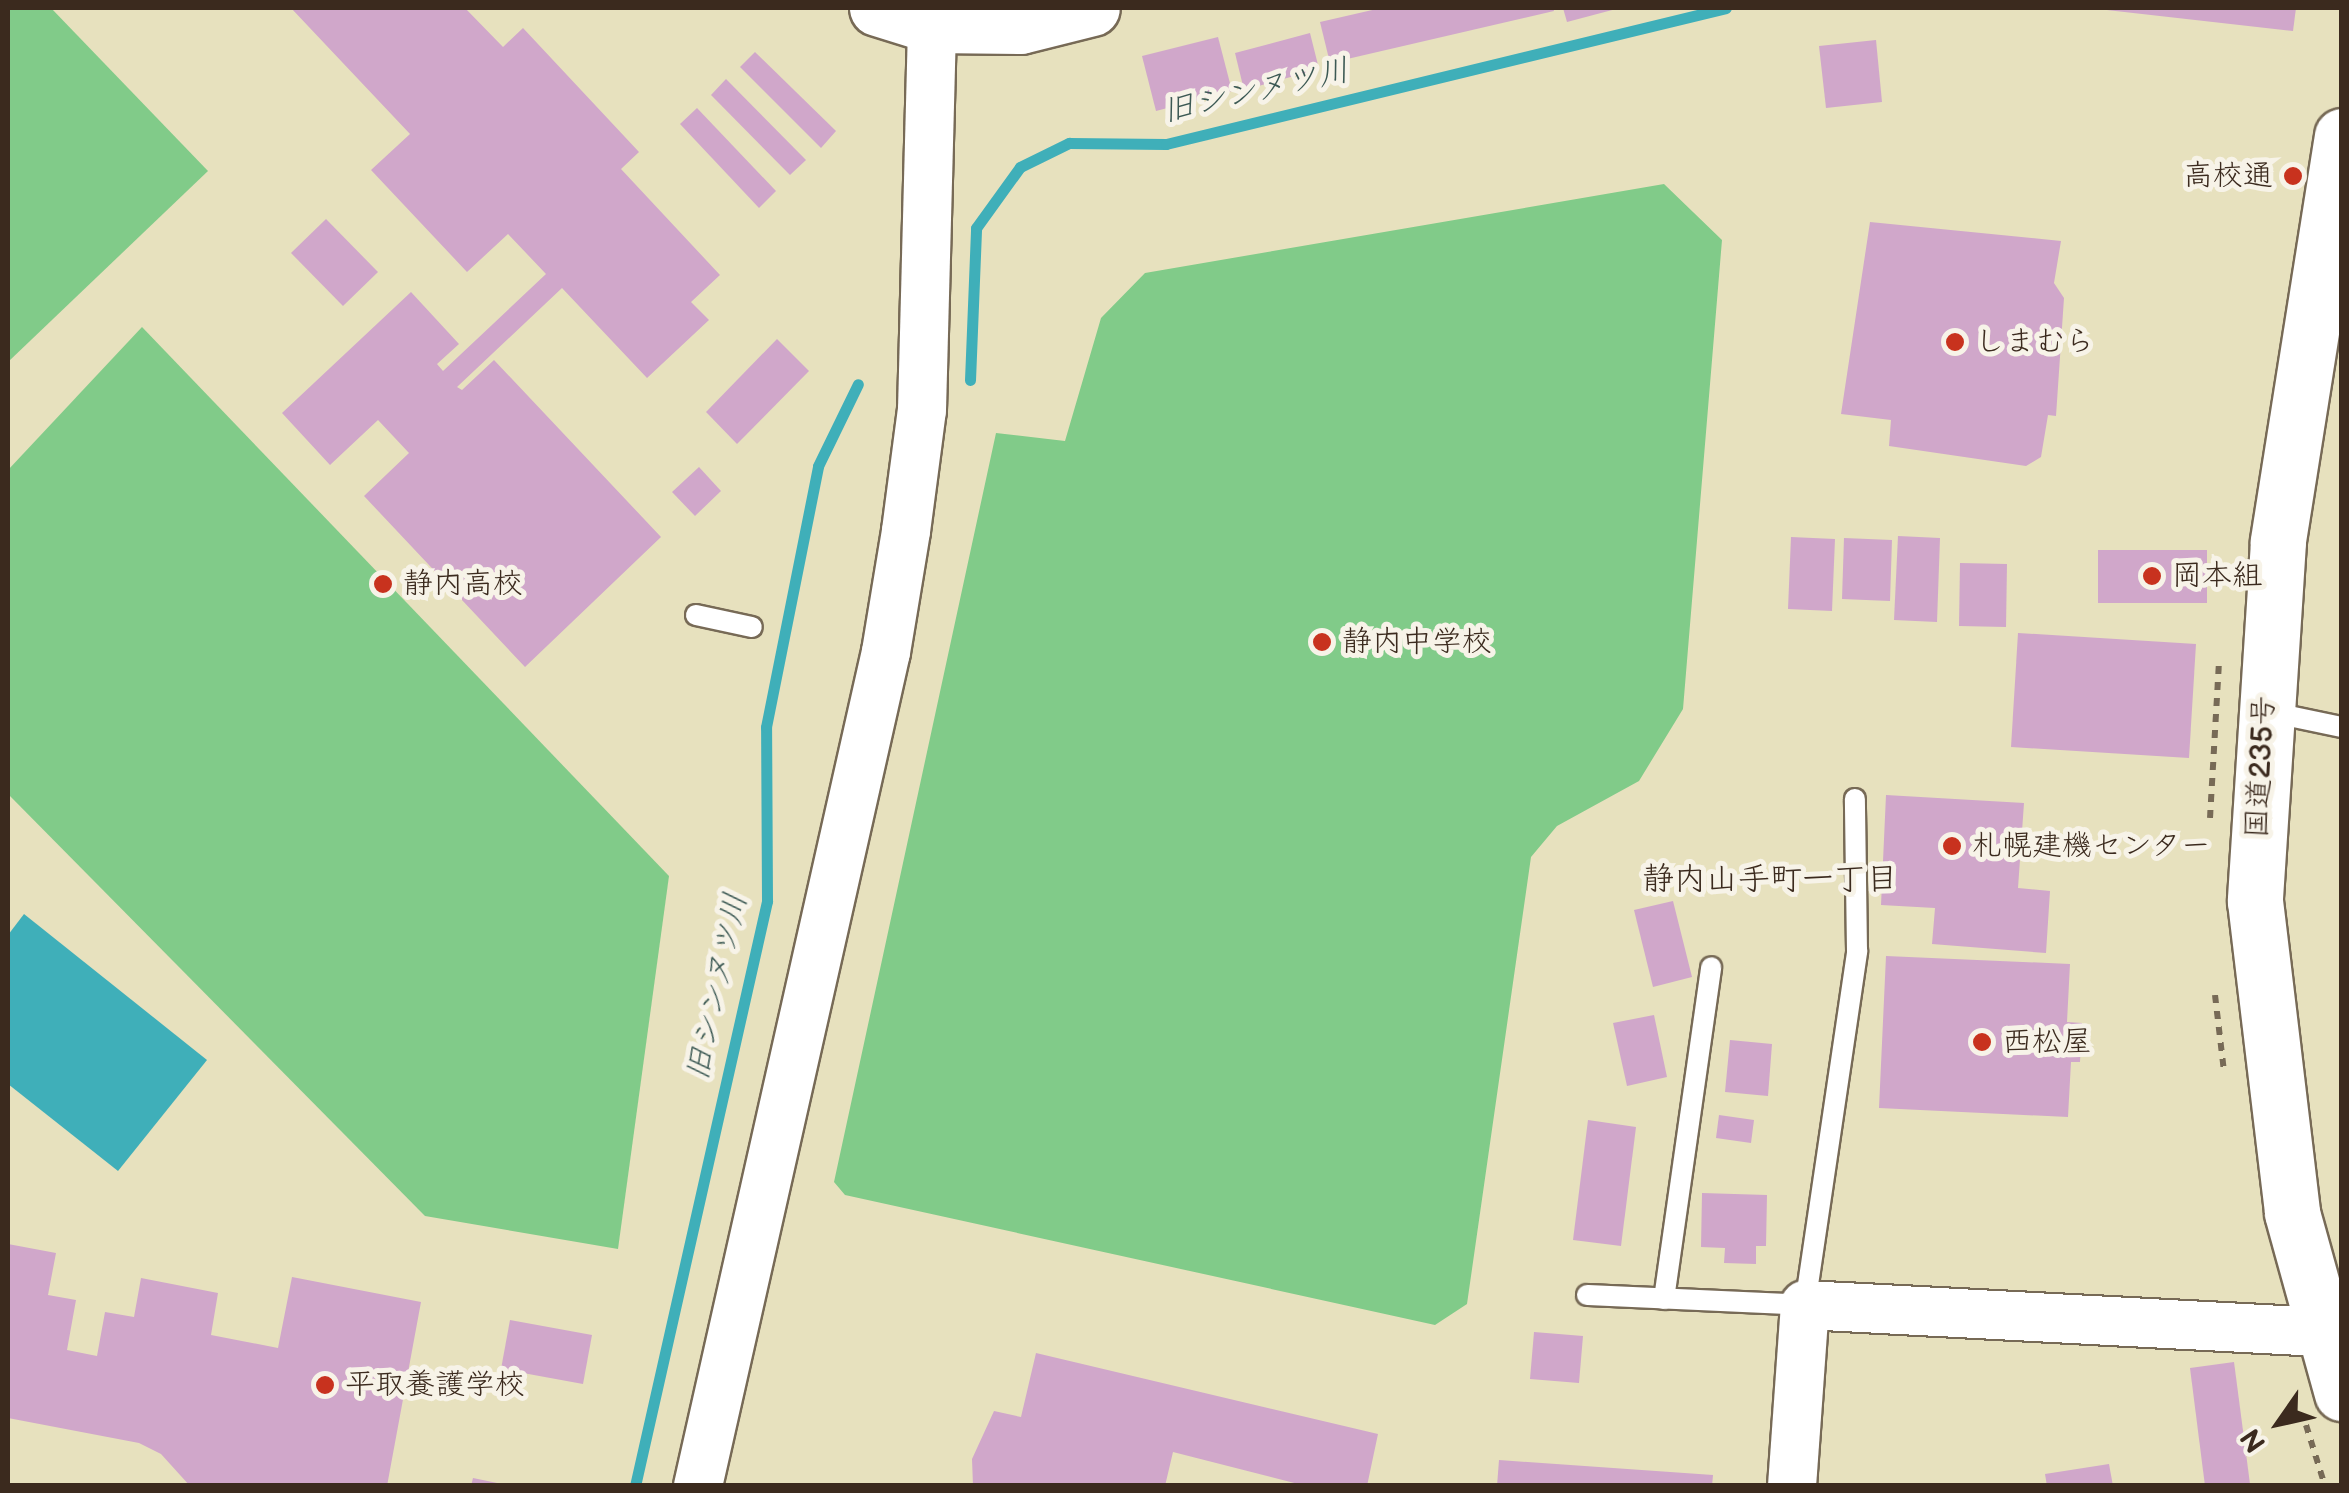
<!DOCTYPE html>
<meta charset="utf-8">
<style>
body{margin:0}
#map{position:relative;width:2349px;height:1493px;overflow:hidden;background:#e7e1be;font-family:"Balsamiq Sans","Klee One",sans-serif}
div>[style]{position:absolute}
.green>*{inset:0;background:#81cb89}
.water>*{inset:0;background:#3fafb9}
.stream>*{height:11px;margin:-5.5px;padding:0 5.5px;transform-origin:5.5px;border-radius:5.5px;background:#3fafb9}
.building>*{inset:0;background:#d0a7ca}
.path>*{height:6px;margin-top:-3px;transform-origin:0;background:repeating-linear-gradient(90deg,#776a56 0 8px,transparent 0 16px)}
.roads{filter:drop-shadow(2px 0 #776a56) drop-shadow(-2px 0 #776a56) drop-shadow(0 2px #776a56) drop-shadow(0 -2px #776a56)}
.service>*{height:20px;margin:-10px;padding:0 10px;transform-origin:10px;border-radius:10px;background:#fff}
.tertiary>*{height:48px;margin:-24px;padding:0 24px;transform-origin:24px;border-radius:24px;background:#fff}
.primary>*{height:55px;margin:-27.5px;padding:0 27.5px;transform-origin:27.5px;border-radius:27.5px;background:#fff}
.trunk>*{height:55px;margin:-27.5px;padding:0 27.5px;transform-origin:27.5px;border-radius:27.5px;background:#fff}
.dots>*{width:28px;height:28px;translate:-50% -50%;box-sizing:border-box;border:5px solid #f7f3e8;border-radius:50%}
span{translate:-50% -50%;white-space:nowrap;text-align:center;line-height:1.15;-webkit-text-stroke:10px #f7f3e8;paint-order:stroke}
.poi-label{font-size:30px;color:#3b2a1e}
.right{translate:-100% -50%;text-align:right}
.left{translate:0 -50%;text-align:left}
.street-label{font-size:30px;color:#3b2a1e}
.water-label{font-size:32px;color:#3c5954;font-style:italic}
.neighbourhood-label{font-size:32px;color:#3b2a1e}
.frame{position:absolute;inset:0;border:10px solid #3b2a1e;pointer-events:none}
.north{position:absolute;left:2229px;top:1373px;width:100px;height:100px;-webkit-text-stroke:8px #f7f3e8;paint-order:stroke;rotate:236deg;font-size:28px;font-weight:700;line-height:40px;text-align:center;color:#3b2a1e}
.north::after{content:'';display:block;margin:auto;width:35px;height:45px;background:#3b2a1e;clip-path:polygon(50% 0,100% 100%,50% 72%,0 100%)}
</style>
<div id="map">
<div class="green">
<i style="clip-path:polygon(8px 8px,51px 8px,208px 171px,8px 362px)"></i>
<i style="clip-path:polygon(1664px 184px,1722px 240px,1683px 709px,1639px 781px,1557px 826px,1531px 857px,1467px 1304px,1435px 1325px,845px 1195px,834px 1182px,996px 433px,1065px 441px,1101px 318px,1145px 273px)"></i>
<i style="clip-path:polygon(142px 327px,669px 876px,618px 1249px,425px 1216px,8px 794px,8px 470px)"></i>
</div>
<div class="water">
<i style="clip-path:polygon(24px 914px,207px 1060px,118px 1171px,8px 1084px,8px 935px)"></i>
</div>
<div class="stream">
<i style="left:970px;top:380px;width:152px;rotate:-87.7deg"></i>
<i style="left:976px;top:228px;width:75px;rotate:-54.2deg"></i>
<i style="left:1020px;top:167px;width:55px;rotate:-26.1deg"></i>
<i style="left:1069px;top:143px;width:97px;rotate:0.6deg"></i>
<i style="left:1166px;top:144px;width:576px;rotate:-13.65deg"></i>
<i style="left:635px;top:1486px;width:600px;rotate:-77.28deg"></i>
<i style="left:767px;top:901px;width:174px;rotate:-90.3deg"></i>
<i style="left:766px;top:727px;width:266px;rotate:-78.7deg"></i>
<i style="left:818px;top:466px;width:91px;rotate:-64deg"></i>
</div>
<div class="building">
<i style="clip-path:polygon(291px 8px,465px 8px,503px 47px,523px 28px,639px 152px,621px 169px,720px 275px,691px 302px,709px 320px,647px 378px,562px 288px,457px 387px,462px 390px,494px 360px,661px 537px,525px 667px,364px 496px,409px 453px,378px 420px,330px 465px,282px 413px,411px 292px,459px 344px,437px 364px,443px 371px,546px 274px,508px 234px,467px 272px,371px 170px,410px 134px)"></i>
<i style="clip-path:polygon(1381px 8px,1553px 8px,1554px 11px,1330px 63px,1320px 22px)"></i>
<i style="clip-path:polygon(1563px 8px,1616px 8px,1616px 9px,1567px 22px)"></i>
<i style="clip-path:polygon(2089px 8px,2296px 8px,2293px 31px)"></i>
<i style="clip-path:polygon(1310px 33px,1319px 69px,1244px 90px,1235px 53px)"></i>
<i style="clip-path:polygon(1218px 37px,1232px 91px,1156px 111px,1142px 56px)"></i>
<i style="clip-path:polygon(1876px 40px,1882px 102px,1826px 108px,1819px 46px)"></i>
<i style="clip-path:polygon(755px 52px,836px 131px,821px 148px,740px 67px)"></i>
<i style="clip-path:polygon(726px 79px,806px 160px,790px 175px,711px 95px)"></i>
<i style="clip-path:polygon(697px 108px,776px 191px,759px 208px,680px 124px)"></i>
<i style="clip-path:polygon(326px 219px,378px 272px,343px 306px,291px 253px)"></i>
<i style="clip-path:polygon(1870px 222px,2061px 241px,2054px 283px,2064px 298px,2056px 416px,2048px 415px,2041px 457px,2026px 466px,1889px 446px,1891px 420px,1841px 414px)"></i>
<i style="clip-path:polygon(777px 339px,809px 371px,737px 444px,706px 412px)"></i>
<i style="clip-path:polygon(699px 467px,721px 491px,695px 516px,672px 492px)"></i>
<i style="clip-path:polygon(1898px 536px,1940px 538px,1937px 622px,1894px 620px)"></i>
<i style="clip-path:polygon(1791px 537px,1835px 539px,1832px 611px,1788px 609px)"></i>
<i style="clip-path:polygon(1844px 538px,1892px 540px,1890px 601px,1842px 599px)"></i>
<i style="clip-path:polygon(2098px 550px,2207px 550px,2207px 603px,2098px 603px)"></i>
<i style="clip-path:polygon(1960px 563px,2007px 564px,2006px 627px,1959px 626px)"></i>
<i style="clip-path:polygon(2018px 633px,2196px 644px,2189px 758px,2011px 747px)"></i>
<i style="clip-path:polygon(1886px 795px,2024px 803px,2018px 888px,2050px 891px,2046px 953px,1932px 944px,1935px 908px,1881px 905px)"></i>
<i style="clip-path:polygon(1673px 901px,1692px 977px,1653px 987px,1634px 910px)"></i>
<i style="clip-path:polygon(1886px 956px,2070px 964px,2067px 1022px,2082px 1023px,2080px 1062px,2071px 1062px,2068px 1117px,1879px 1108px)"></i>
<i style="clip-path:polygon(1654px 1015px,1667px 1077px,1627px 1086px,1613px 1023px)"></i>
<i style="clip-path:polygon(1730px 1040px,1772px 1044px,1768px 1096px,1725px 1092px)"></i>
<i style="clip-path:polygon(1719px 1115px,1754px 1120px,1751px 1143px,1716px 1138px)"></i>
<i style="clip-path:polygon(1588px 1120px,1636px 1127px,1621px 1246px,1573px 1240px)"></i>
<i style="clip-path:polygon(1702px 1193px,1767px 1195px,1766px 1246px,1756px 1246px,1756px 1264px,1724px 1263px,1725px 1248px,1701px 1247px)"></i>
<i style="clip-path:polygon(8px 1244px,56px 1253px,48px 1295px,76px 1300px,67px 1350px,97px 1356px,105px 1312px,134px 1317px,141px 1278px,218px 1293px,211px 1335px,278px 1348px,292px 1277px,421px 1302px,387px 1486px,190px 1486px,161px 1454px,139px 1443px,8px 1418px)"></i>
<i style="clip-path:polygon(510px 1320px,592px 1335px,583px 1384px,501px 1369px)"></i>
<i style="clip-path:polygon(1534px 1332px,1583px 1336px,1579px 1383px,1530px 1379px)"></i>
<i style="clip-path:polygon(1036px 1353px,1378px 1434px,1367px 1486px,1306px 1486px,1173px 1452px,1165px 1486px,973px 1486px,972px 1459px,994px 1411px,1021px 1417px)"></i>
<i style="clip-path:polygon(2234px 1362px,2250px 1484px,2205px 1486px,2190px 1368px)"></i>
<i style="clip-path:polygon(1499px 1460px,1713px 1475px,1712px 1486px,1497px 1486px)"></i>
<i style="clip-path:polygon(2109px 1464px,2113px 1486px,2047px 1486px,2045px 1474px)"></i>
<i style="clip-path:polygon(473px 1478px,502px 1484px,502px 1486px,471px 1486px)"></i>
</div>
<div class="path">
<i style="left:2210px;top:818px;width:157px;rotate:-86.7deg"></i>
<i style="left:2215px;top:995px;width:78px;rotate:83.3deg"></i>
<i style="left:2306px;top:1425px;width:64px;rotate:72.7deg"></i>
</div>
<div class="roads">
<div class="service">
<i style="left:696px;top:615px;width:57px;rotate:12.1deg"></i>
<i style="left:2270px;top:712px;width:74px;rotate:11.8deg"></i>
<i style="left:1587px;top:1295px;width:218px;rotate:2.6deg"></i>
<i style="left:1805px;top:1305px;width:358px;rotate:-81.6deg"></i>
<i style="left:1857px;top:951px;width:152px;rotate:-90.8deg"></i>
<i style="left:1664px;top:1299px;width:335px;rotate:-81.9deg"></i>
</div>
<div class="tertiary">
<i style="left:698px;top:1486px;width:855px;rotate:-77.3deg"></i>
<i style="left:886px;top:652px;width:123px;rotate:-80.6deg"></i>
<i style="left:906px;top:531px;width:122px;rotate:-82.5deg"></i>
<i style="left:922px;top:410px;width:385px;rotate:-88.5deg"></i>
<i style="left:1792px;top:1486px;width:181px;rotate:-85.9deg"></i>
<i style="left:1805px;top:1305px;width:517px;rotate:3deg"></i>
</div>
<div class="primary">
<i style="left:877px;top:8px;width:58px;rotate:17.2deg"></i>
<i style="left:932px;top:25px;width:88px;rotate:0.7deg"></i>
<i style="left:1020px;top:26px;width:74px;rotate:-14deg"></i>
</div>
<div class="trunk">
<i style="left:2342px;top:136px;width:411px;rotate:99deg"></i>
<i style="left:2278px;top:542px;width:360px;rotate:93.7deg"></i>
<i style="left:2255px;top:901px;width:314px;rotate:83.2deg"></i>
<i style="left:2292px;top:1213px;width:187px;rotate:74.5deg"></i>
</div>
</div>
<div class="dots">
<i style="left:2293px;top:176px;background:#c8321e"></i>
<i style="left:1955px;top:342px;background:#c8321e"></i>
<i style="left:2152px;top:576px;background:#c8321e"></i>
<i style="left:383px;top:584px;background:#c8321e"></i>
<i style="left:1322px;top:642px;background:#c8321e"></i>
<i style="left:1952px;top:846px;background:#c8321e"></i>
<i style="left:1982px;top:1042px;background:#c8321e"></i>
<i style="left:325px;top:1385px;background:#c8321e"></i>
</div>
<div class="poi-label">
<span class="right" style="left:2273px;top:176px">高校通</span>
<span class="left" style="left:1975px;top:342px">しまむら</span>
<span class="left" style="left:2172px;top:576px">岡本組</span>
<span class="left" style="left:403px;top:584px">静内高校</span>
<span class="left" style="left:1342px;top:642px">静内中学校</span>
<span class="left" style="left:1972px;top:846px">札幌建機センター</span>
<span class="left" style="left:2002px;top:1042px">西松屋</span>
<span class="left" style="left:345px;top:1385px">平取養護学校</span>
</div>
<div class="street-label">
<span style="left:2261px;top:767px;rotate:-87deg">国道235号</span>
</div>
<div class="water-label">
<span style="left:1256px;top:92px;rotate:-13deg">旧シンヌツ川</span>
<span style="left:718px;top:987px;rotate:-78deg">旧シンヌツ川</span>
</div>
<div class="neighbourhood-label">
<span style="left:1770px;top:880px">静内山手町一丁目</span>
</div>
<div class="frame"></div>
<div class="north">N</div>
</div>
